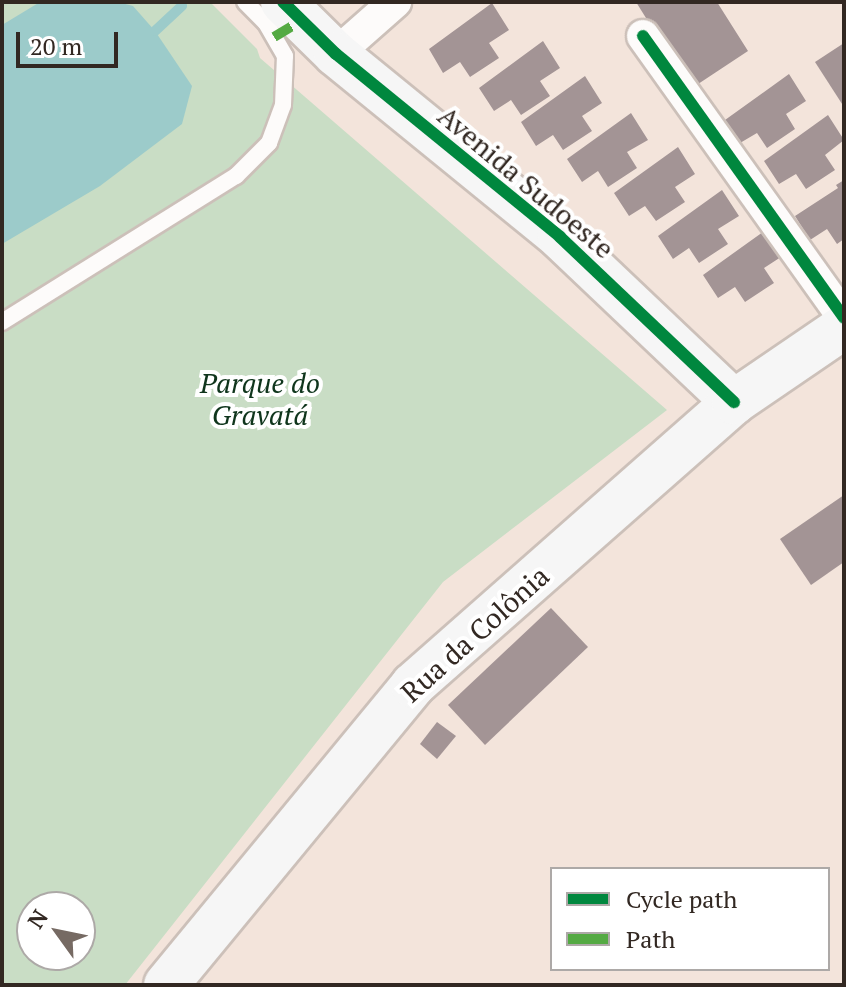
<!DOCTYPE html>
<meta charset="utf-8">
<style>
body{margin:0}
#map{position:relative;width:846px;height:987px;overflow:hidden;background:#f3e4db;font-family:"PT Serif",serif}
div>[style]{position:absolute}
.green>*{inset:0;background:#c9ddc5}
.water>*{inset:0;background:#9ccbca}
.stream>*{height:10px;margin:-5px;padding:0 5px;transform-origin:5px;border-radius:5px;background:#9ccbca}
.building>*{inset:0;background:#a39495}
.roads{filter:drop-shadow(2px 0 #ccc0b9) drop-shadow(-2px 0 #ccc0b9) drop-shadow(0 2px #ccc0b9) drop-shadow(0 -2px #ccc0b9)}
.lane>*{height:16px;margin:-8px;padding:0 8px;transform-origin:8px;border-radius:8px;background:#fdfbfa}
.street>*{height:32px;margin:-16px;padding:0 16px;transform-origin:16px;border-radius:16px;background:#fdfbfa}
.secondary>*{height:44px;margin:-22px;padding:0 22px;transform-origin:22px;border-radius:22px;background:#f6f6f6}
.quiet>*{height:10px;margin-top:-5px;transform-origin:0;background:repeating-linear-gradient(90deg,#54aa43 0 20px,transparent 0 30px)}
.cycleway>*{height:12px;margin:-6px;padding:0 6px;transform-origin:6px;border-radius:6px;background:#00873e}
span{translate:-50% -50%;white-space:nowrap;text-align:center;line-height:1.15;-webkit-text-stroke:8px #fff;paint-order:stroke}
.street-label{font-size:28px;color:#322822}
.park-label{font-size:28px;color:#0f351c;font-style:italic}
.frame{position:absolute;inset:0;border:4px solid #322822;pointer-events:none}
.legend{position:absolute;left:550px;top:867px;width:280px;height:104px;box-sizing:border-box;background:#fff;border:2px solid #ada9a7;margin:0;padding:10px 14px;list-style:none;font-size:24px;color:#322822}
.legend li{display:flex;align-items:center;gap:16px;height:40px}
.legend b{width:40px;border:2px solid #ada9a7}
.north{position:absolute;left:16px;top:891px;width:80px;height:80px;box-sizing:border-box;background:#fff;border:2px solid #ada9a7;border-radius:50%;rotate:303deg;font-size:22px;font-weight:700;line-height:32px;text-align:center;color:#322822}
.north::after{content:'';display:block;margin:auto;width:28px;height:36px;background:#766a63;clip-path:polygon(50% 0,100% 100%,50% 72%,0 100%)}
.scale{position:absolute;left:16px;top:32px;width:102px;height:36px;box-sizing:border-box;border:4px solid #322822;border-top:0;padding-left:10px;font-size:24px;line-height:28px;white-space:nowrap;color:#322822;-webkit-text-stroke:6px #fff;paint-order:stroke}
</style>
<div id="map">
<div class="green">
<i style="clip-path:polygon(evenodd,2px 2px,210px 2px,257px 49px,260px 58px,667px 410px,443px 582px,125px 985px,2px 985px,2px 2px,32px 907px,80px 907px,80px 955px,32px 955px,32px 907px)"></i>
</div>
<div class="water">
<i style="clip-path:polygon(40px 2px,118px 2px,133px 6px,155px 31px,192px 86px,182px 124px,100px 186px,2px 244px,2px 25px)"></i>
</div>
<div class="stream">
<i style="left:155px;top:31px;width:37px;rotate:-43deg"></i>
</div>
<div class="building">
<i style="clip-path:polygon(636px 2px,717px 2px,748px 51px,686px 92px,641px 22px,646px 18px)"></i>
<i style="clip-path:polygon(492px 3px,509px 30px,489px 43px,499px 58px,470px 77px,460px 62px,443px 73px,429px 49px)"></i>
<i style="clip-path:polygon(543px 41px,560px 68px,540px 81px,550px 96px,521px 115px,511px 100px,494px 111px,479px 88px)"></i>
<i style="clip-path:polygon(844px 43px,844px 107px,815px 62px)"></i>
<i style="clip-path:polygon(789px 74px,806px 101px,786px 114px,795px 129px,767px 148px,757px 133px,740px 143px,725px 120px)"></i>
<i style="clip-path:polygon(585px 76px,602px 103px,582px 116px,592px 131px,563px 150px,553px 135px,536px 146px,521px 122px)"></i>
<i style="clip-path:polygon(631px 113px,648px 140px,627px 152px,637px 168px,608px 187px,598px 171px,582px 182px,567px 159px)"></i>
<i style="clip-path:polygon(828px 115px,844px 140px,825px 155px,835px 170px,806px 189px,796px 174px,779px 184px,764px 161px)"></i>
<i style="clip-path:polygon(678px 147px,695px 174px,675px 187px,685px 202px,656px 221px,645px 206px,629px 216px,614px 193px)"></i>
<i style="clip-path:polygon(844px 180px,844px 239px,837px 244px,827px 229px,810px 240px,795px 216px,838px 188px,836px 185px)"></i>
<i style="clip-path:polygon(722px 190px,739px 216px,718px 229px,728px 244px,699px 263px,689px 248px,673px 259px,658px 236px)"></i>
<i style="clip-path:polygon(767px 229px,784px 255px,764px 268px,774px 283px,745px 302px,735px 287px,718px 298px,703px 275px)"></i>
<i style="clip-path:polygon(844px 495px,844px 562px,811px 585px,780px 539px)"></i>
<i style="clip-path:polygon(551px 608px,588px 647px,485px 745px,448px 705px)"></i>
<i style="clip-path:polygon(437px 722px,456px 736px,437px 759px,420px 744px)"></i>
</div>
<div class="roads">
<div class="lane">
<i style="left:2px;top:322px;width:276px;rotate:-32deg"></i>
<i style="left:236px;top:176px;width:47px;rotate:-45deg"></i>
<i style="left:269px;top:143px;width:40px;rotate:-69.8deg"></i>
<i style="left:283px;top:105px;width:49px;rotate:-87.7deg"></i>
<i style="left:285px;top:56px;width:39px;rotate:-120deg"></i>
<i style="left:265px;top:22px;width:28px;rotate:-135deg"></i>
</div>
<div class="street">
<i style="left:643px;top:36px;width:346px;rotate:54.5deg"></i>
<i style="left:336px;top:54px;width:79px;rotate:-41.4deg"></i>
</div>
<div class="secondary">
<i style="left:283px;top:2px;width:74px;rotate:44.5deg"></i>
<i style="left:336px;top:54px;width:289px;rotate:39.2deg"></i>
<i style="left:560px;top:237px;width:240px;rotate:43.5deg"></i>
<i style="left:166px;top:985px;width:389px;rotate:-50.5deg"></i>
<i style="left:413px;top:685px;width:428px;rotate:-41.4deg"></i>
<i style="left:734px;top:402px;width:133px;rotate:-34.3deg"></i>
</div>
</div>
<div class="quiet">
<i style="left:274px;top:37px;width:33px;rotate:-31deg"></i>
</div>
<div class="cycleway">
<i style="left:283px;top:2px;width:74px;rotate:44.5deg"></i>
<i style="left:336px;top:54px;width:289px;rotate:39.2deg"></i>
<i style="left:560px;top:237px;width:240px;rotate:43.5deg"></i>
<i style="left:643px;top:36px;width:346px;rotate:54.5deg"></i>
</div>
<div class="street-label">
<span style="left:526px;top:182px;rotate:40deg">Avenida Sudoeste</span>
<span style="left:475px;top:634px;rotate:-42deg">Rua da Colônia</span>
</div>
<div class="park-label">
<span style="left:260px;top:399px">Parque do<br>Gravatá</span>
</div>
<div class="frame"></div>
<ul class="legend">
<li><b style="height:10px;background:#00873e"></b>Cycle path</li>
<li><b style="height:10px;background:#54aa43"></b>Path</li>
</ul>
<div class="north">N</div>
<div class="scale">20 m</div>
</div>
